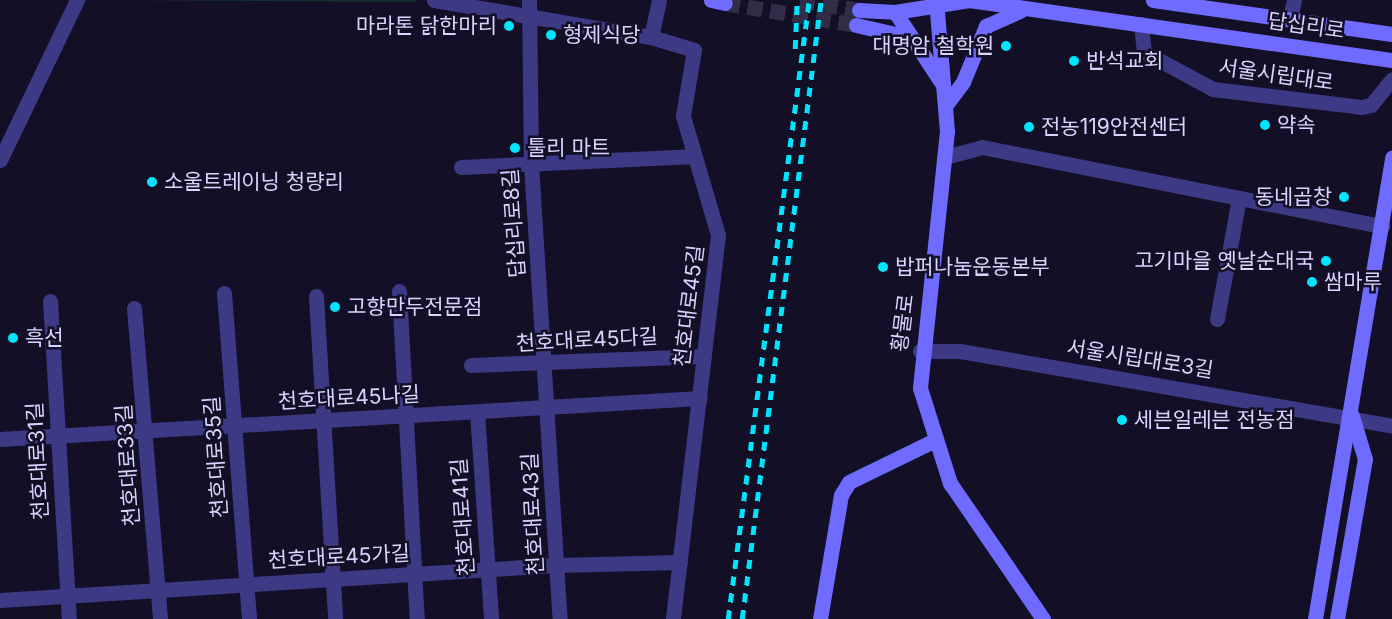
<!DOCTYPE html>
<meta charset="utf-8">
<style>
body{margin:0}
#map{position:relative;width:1392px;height:619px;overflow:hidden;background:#130f26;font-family:Inter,"Noto Sans KR",sans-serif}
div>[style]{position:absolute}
.green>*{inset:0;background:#12302f}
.secondary-tunnel>*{height:15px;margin-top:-7.5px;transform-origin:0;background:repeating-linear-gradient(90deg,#312d47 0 15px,transparent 0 23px)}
.street>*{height:15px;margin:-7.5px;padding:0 7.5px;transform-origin:7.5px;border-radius:7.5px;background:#3d3a85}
.secondary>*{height:15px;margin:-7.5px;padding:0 7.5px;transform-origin:7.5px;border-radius:7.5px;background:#6f6bff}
.rail>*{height:4.5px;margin-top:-2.25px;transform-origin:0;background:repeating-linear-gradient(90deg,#00e5ff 0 9px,transparent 0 17px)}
.dots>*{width:16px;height:16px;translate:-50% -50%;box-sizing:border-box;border:3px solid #130f26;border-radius:50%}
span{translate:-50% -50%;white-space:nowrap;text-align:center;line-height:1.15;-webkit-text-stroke:5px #130f26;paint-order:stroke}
.poi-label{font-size:21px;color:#d9d4ff}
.right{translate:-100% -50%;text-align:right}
.left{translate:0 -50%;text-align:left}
.street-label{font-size:21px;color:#d9d4ff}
</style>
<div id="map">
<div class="green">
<i style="clip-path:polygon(109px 0,417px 0,416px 2px)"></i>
</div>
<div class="secondary-tunnel">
<i style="left:800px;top:0;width:60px;rotate:9.6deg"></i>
<i style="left:725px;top:3px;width:133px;rotate:9.5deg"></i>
</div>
<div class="street">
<i style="left:434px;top:0;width:220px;rotate:9.7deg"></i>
<i style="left:529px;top:0;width:164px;rotate:89.3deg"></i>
<i style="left:531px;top:164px;width:456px;rotate:86.4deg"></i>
<i style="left:659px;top:0;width:38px;rotate:102deg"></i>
<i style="left:651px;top:37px;width:45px;rotate:16.8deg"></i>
<i style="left:694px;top:50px;width:67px;rotate:99.5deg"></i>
<i style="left:683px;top:116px;width:124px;rotate:73.6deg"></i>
<i style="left:718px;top:235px;width:387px;rotate:96.7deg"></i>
<i style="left:1290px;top:19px;width:19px;rotate:-78deg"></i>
<i style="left:1141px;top:24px;width:28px;rotate:84deg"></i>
<i style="left:1144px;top:52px;width:78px;rotate:28.2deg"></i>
<i style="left:1213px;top:89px;width:149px;rotate:6.9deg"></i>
<i style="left:1361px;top:107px;width:10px;rotate:-11deg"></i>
<i style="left:1371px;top:105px;width:33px;rotate:-51deg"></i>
<i style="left:945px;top:157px;width:38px;rotate:-15deg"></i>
<i style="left:982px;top:147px;width:408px;rotate:11.2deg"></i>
<i style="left:0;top:160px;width:178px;rotate:-64.3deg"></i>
<i style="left:461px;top:167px;width:230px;rotate:-2.7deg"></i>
<i style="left:399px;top:291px;width:328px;rotate:86.9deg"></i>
<i style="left:224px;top:293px;width:327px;rotate:85.6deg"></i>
<i style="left:316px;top:296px;width:324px;rotate:86.6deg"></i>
<i style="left:50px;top:301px;width:319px;rotate:86.6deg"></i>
<i style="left:134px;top:308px;width:312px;rotate:85.2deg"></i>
<i style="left:1217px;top:319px;width:123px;rotate:-79.7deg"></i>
<i style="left:920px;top:351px;width:40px"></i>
<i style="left:960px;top:351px;width:438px;rotate:9.8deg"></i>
<i style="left:471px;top:365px;width:233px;rotate:-2.2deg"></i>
<i style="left:477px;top:412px;width:207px;rotate:86.1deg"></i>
<i style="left:0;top:439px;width:701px;rotate:-3.35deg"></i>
<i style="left:0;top:600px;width:558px;rotate:-3.6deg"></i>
<i style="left:557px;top:565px;width:123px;rotate:-1.4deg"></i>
</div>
<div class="secondary">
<i style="left:711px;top:0;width:14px;rotate:12deg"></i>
<i style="left:936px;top:0;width:131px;rotate:85.2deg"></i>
<i style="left:947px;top:131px;width:258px;rotate:96deg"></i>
<i style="left:920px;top:388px;width:100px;rotate:72.5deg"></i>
<i style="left:950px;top:483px;width:165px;rotate:55.6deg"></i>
<i style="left:1153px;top:0;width:241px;rotate:8.1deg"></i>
<i style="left:859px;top:10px;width:36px;rotate:3deg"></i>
<i style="left:895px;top:12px;width:75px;rotate:-9.2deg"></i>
<i style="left:969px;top:0;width:427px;rotate:8.1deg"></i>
<i style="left:895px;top:12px;width:87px;rotate:56.7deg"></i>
<i style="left:856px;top:25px;width:54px;rotate:12.8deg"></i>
<i style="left:945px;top:106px;width:30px;rotate:-53deg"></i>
<i style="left:963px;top:82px;width:61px;rotate:-67.7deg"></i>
<i style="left:986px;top:26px;width:37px;rotate:-24deg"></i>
<i style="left:820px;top:619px;width:126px;rotate:-80.4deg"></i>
<i style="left:841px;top:495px;width:15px;rotate:-58deg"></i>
<i style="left:849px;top:482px;width:93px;rotate:-26deg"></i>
<i style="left:1315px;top:619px;width:468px;rotate:-80.5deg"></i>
<i style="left:1337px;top:619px;width:162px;rotate:-80.1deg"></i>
<i style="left:1365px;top:459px;width:45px;rotate:-106.8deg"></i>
</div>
<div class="rail">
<i style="left:795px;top:49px;width:49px;rotate:-87.7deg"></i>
<i style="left:728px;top:619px;width:624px;rotate:-82.54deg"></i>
<i style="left:742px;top:619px;width:624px;rotate:-82.73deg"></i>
</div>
<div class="dots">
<i style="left:509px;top:26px;background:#00e5ff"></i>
<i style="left:551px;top:35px;background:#00e5ff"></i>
<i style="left:1006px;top:46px;background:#00e5ff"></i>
<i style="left:1074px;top:61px;background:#00e5ff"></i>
<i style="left:1265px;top:125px;background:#00e5ff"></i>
<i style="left:1029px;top:127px;background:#00e5ff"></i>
<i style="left:515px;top:148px;background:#00e5ff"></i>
<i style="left:152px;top:182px;background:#00e5ff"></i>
<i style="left:1344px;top:197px;background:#00e5ff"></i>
<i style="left:1326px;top:261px;background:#00e5ff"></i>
<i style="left:883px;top:267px;background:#00e5ff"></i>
<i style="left:1312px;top:282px;background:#00e5ff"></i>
<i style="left:335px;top:307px;background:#00e5ff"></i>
<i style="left:13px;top:338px;background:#00e5ff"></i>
<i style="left:1122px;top:420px;background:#00e5ff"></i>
</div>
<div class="poi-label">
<span class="right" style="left:497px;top:26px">마라톤 닭한마리</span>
<span class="left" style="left:563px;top:35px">형제식당</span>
<span class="right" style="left:994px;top:46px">대명암 철학원</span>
<span class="left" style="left:1086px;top:61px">반석교회</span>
<span class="left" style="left:1277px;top:125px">약속</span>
<span class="left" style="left:1041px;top:127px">전농119안전센터</span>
<span class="left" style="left:527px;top:148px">툴리 마트</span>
<span class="left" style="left:164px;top:182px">소울트레이닝 청량리</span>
<span class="right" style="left:1332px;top:197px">동네곱창</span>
<span class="right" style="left:1314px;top:261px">고기마을 옛날순대국</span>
<span class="left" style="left:895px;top:267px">밥퍼나눔운동본부</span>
<span class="left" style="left:1324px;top:282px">쌈마루</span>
<span class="left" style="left:347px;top:307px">고향만두전문점</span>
<span class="left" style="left:25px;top:338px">흑선</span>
<span class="left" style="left:1134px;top:420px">세븐일레븐 전농점</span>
</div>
<div class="street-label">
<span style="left:1306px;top:26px;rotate:8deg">답십리로</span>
<span style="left:1276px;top:75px;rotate:8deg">서울시립대로</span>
<span style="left:514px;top:223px;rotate:-94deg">답십리로8길</span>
<span style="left:689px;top:306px;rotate:-83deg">천호대로45길</span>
<span style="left:903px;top:323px;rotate:-83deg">황물로</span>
<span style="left:587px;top:340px;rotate:-3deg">천호대로45다길</span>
<span style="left:1140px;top:359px;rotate:9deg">서울시립대로3길</span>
<span style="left:349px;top:398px;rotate:-3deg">천호대로45나길</span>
<span style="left:216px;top:457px;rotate:-94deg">천호대로35길</span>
<span style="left:38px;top:461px;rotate:-93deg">천호대로31길</span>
<span style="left:128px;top:465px;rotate:-94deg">천호대로33길</span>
<span style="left:533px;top:514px;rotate:-93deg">천호대로43길</span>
<span style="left:463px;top:517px;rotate:-94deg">천호대로41길</span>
<span style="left:339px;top:557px;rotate:-3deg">천호대로45가길</span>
</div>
</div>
